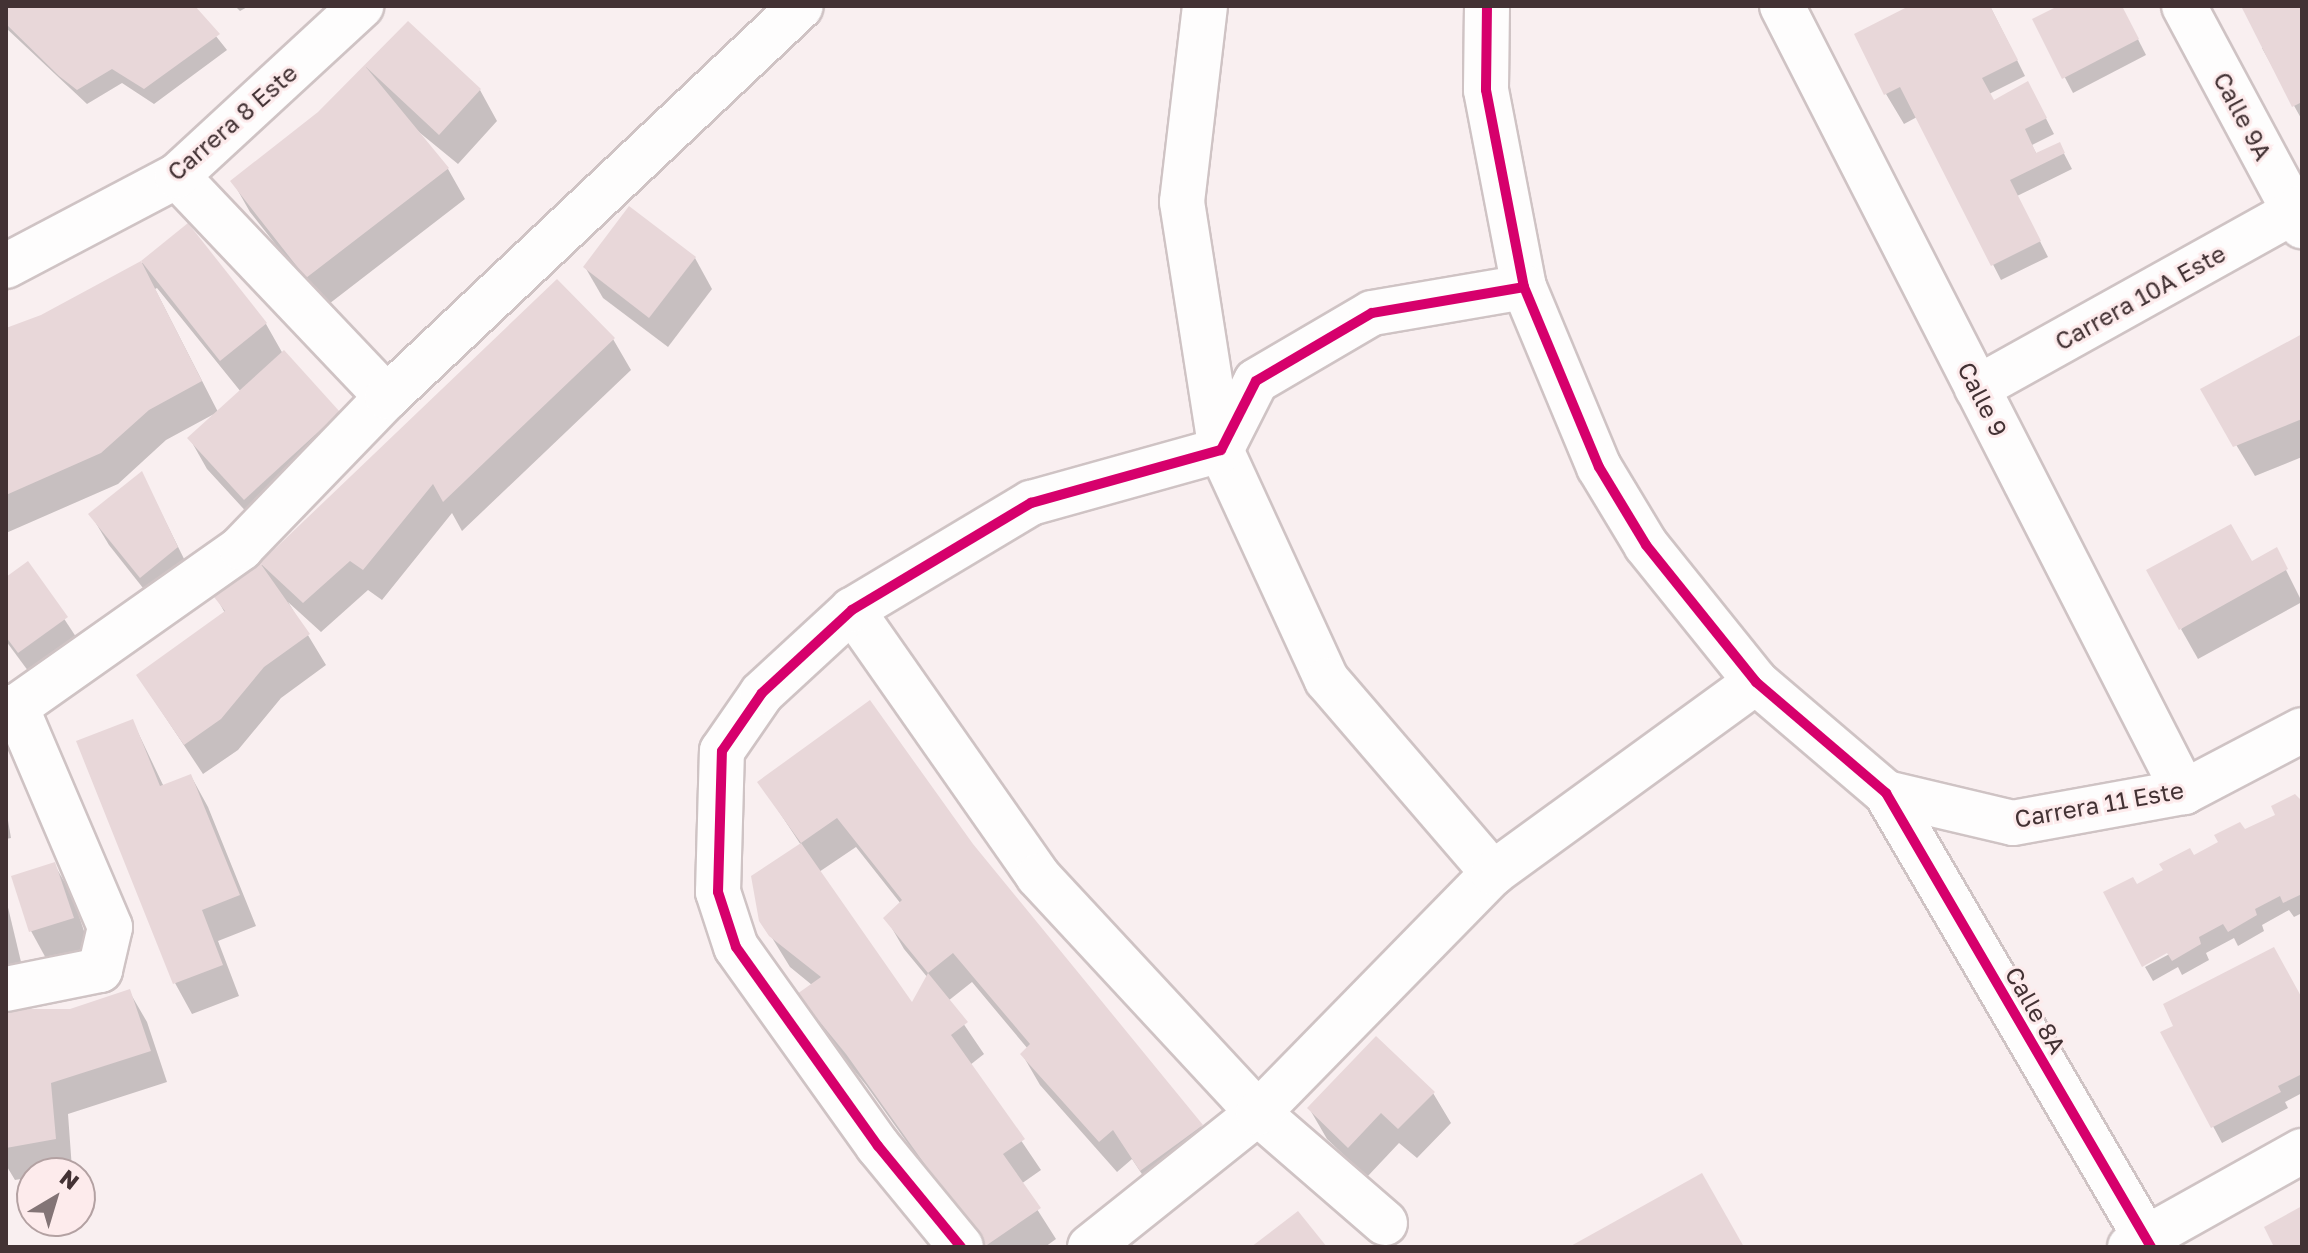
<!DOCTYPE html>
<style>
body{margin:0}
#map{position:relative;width:2308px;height:1253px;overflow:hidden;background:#f9eff0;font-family:"Golos Text",sans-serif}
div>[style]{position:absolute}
.shadow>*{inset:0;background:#0003}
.building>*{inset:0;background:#e8d7d9}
.roads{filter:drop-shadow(2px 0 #cfc3c4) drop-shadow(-2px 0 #cfc3c4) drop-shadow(0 2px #cfc3c4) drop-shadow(0 -2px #cfc3c4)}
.street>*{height:44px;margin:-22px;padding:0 22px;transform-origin:22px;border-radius:22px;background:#fefdfd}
.secondary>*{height:44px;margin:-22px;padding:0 22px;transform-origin:22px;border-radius:22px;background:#fefdfd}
.cycleway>*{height:10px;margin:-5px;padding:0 5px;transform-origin:5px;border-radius:5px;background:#d6006c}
span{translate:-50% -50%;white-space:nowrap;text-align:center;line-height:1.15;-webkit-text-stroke:6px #fdebec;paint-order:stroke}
.street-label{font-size:24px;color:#433234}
.frame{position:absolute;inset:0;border:8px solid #433234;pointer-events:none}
.north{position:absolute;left:16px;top:1157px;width:80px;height:80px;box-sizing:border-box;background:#fdebec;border:2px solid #b3a1a2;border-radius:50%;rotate:38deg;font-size:22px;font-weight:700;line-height:32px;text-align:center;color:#433234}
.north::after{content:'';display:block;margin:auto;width:28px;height:36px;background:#837476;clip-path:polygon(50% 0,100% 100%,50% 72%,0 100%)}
</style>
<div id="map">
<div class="shadow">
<i style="clip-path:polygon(6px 6px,192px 6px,227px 50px,154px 104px,122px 83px,87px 104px,6px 28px)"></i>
<i style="clip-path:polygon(235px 6px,249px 6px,240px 11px)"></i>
<i style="clip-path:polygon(1914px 6px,1990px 6px,2025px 76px,1989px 94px,1994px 102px,2036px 99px,2054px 134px,2032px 145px,2037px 155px,2059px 144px,2072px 169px,2017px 196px,2048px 257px,2001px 280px,1917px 117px,1904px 124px,1886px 94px)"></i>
<i style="clip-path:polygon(2062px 6px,2121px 6px,2146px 55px,2073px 93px,2035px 20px)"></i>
<i style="clip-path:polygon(2243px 6px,2302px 6px,2302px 120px,2262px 48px,2265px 46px)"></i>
<i style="clip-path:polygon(408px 24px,480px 90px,497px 121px,458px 164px,414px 128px,448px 169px,465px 199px,325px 307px,250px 212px,233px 182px,319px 113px)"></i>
<i style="clip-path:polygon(evenodd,187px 226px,266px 324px,283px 354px,339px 413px,356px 444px,263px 530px,207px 469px,190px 439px,214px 414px,166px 440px,118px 484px,6px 533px,6px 331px,42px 316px,142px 263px,187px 226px,157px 288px,241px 392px,218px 412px,155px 289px,157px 288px)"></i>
<i style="clip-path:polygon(695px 258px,712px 289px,668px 347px,603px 298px,585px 267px)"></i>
<i style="clip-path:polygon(557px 281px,613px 339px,631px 370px,462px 531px,452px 513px,382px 600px,368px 590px,321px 632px,288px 602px,326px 665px,281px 698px,238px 750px,203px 774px,138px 676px,225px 613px,216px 597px,261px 565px)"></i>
<i style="clip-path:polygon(2302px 336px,2302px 457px,2255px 476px,2203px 390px)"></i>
<i style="clip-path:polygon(142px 474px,194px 579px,158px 607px,109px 545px,91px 515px)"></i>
<i style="clip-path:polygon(2276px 550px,2302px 602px,2198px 659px,2181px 629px,2252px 563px)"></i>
<i style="clip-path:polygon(28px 564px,84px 649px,37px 683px,6px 641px,6px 580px)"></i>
<i style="clip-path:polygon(133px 722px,164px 787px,191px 776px,208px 807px,256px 926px,218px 941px,239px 996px,192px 1014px,175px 983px)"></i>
<i style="clip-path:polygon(evenodd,760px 783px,971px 845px,1201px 1126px,1219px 1156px,1159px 1200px,1132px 1159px,1117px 1172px,1040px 1085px,1022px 1054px,1028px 1049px,972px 982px,948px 1001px,984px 1054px,970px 1065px,1041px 1170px,1021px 1184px,1056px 1239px,1045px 1247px,982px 1247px,866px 1085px,817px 1025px,799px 994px,812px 985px,790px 967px,761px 920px,801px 845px,760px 783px,856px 847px,901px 904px,886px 918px,904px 949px,928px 978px,912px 1006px,819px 872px,856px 847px)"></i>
<i style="clip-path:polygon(2302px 803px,2302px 913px,2294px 917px,2289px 910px,2262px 925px,2264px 931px,2238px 946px,2234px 938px,2206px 953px,2209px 960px,2182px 975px,2178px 967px,2153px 981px,2145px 967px,2177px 950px,2137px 887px)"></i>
<i style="clip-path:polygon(6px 809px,11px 838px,6px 839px)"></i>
<i style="clip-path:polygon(54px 864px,72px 895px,90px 949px,48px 962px,31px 931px)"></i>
<i style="clip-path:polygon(6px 899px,27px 987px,6px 991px)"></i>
<i style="clip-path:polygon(129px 991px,147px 1022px,167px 1082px,68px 1114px,72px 1169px,32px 1173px,32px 1177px,15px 1180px,6px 1165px,6px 1015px,71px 1011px)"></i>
<i style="clip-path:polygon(2302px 1001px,2302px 1093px,2285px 1102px,2288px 1108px,2222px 1143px,2163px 1033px)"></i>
<i style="clip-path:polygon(1433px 1093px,1451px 1123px,1417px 1158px,1399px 1143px,1367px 1177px,1327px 1139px,1309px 1108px)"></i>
</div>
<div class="building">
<i style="clip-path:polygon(6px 6px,195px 6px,220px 34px,144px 89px,112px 69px,77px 90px,59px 76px,6px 24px)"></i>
<i style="clip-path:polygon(1909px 6px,1990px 6px,2018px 60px,1982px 78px,1994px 100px,2028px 81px,2047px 118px,2025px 129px,2036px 153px,2060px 142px,2065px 153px,2010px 180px,2041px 241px,1991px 266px,1900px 87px,1884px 95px,1854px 34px)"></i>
<i style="clip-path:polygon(2058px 6px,2122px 6px,2139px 39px,2062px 79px,2032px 19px)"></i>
<i style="clip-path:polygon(2241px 6px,2302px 6px,2302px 102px,2292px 107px)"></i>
<i style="clip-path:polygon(408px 21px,481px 89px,439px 135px,365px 66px,449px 168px,306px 278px,230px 181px,318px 112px)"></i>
<i style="clip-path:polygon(629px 206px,696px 257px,649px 318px,583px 267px)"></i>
<i style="clip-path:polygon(188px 223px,267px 323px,220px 361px,141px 261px)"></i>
<i style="clip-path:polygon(141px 261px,202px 381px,149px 410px,101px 453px,6px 495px,6px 328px,41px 315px)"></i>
<i style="clip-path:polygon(557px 279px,615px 338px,443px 502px,433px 484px,363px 570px,350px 561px,303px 603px,260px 563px)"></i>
<i style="clip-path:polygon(2302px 334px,2302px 419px,2233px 447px,2200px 389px)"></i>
<i style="clip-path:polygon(284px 350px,340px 412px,244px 500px,187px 438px)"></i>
<i style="clip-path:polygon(142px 471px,178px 547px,140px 578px,88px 514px)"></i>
<i style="clip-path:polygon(2231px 524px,2252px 561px,2277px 547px,2288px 569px,2179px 630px,2146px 570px)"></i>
<i style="clip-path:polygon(28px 561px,68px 617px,18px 653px,6px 637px,6px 577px)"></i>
<i style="clip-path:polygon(260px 563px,310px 634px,264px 667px,221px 719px,184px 745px,136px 675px,225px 611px,214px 597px)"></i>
<i style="clip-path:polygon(evenodd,870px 700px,973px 844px,1203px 1125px,1140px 1171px,1113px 1130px,1099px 1142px,1020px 1054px,1030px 1044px,953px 953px,928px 973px,968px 1022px,951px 1035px,1025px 1139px,1003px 1154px,1041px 1208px,984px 1247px,846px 1054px,797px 994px,821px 977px,769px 936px,759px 921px,751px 876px,801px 843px,757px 782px,870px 700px,837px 818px,902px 900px,883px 918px,928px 973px,912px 1002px,801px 843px,837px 818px)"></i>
<i style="clip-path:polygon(133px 719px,160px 786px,191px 774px,240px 895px,202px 910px,223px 965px,173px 984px,76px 741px)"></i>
<i style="clip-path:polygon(2295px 794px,2302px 801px,2302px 894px,2283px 903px,2280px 896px,2255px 909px,2257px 915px,2228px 932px,2223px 924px,2199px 937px,2201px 944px,2172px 961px,2167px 953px,2142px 967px,2103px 892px,2133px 877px,2137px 884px,2163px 870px,2159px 864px,2190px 848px,2194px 855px,2218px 842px,2214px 835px,2240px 822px,2245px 829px,2275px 815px,2271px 806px)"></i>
<i style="clip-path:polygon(55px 862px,74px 918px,29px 932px,11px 876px)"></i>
<i style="clip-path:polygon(2274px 947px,2302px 998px,2302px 1074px,2278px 1086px,2281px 1092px,2211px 1128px,2160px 1032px,2173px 1026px,2163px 1004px)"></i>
<i style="clip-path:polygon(130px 989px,151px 1051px,51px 1083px,56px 1139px,6px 1148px,6px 1013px,29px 1009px,70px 1009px)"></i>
<i style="clip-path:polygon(1376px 1036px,1435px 1092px,1398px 1129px,1381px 1113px,1348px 1148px,1307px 1108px)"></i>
<i style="clip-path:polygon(1702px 1173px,1744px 1247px,1569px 1247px)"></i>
<i style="clip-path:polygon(2302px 1206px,2302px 1247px,2274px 1247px,2264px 1227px)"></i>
<i style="clip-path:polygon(1298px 1211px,1327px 1247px,1251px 1247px)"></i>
</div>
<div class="roads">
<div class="street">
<i style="left:1205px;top:6px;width:197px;rotate:96.7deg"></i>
<i style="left:1182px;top:202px;width:251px;rotate:81.1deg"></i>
<i style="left:1221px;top:450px;width:253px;rotate:65.3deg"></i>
<i style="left:1327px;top:680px;width:255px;rotate:49.3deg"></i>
<i style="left:1487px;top:6px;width:84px;rotate:90.7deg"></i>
<i style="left:1486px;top:90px;width:201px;rotate:79.1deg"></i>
<i style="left:1524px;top:287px;width:195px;rotate:67.4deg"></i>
<i style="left:1599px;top:467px;width:91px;rotate:58.9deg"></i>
<i style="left:1646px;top:545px;width:176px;rotate:51.2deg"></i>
<i style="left:1756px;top:682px;width:171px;rotate:40.5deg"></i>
<i style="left:1886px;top:793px;width:526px;rotate:59.73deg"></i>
<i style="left:1782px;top:6px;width:883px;rotate:62.91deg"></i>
<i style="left:2184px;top:6px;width:250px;rotate:61.8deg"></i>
<i style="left:177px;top:176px;width:305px;rotate:46.5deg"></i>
<i style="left:1977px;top:388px;width:372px;rotate:-29.1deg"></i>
<i style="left:852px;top:610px;width:325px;rotate:55deg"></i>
<i style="left:1038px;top:876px;width:323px;rotate:47.1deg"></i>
<i style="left:1258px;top:1113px;width:168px;rotate:40.9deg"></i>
<i style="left:6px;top:707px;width:10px"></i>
<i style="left:16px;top:707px;width:276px;rotate:-35.2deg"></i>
<i style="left:241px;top:548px;width:210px;rotate:-46deg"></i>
<i style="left:387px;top:397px;width:569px;rotate:-43.36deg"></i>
<i style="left:1886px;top:793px;width:130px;rotate:13.3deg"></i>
<i style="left:2013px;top:823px;width:174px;rotate:-10.3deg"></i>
<i style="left:2184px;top:792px;width:133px;rotate:-27.7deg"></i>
<i style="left:6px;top:989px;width:96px;rotate:-11.4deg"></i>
<i style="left:100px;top:970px;width:44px;rotate:-76.9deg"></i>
<i style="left:110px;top:927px;width:239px;rotate:-113.1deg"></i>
<i style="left:961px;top:1247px;width:131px;rotate:-129.4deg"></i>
<i style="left:878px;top:1146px;width:244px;rotate:-125.5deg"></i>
<i style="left:736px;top:947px;width:58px;rotate:-108.1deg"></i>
<i style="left:718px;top:892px;width:141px;rotate:-88.4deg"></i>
<i style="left:722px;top:751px;width:70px;rotate:-55.4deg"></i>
<i style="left:762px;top:693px;width:122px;rotate:-42.7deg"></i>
<i style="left:852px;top:610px;width:209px;rotate:-30.9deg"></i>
<i style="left:1031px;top:503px;width:197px;rotate:-15.6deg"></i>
<i style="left:1221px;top:450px;width:77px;rotate:-63.1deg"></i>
<i style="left:1256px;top:381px;width:134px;rotate:-30.4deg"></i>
<i style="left:1372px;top:313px;width:154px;rotate:-9.7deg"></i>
<i style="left:1090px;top:1247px;width:215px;rotate:-38.6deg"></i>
<i style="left:1258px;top:1113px;width:336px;rotate:-45.6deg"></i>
<i style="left:1493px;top:873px;width:325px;rotate:-36deg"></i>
<i style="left:2130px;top:1247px;width:197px;rotate:-29.2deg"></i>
</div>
<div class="secondary">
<i style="left:6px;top:266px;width:193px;rotate:-27.8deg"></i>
<i style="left:177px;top:176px;width:251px;rotate:-42.7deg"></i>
</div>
</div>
<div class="cycleway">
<i style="left:1487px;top:6px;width:84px;rotate:90.7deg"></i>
<i style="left:1486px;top:90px;width:201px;rotate:79.1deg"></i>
<i style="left:1524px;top:287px;width:195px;rotate:67.4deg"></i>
<i style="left:1599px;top:467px;width:91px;rotate:58.9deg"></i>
<i style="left:1646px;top:545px;width:176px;rotate:51.2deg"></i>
<i style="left:1756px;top:682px;width:171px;rotate:40.5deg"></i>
<i style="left:1886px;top:793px;width:526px;rotate:59.73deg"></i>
<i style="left:961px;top:1247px;width:131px;rotate:-129.4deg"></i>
<i style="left:878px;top:1146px;width:244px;rotate:-125.5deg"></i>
<i style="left:736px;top:947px;width:58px;rotate:-108.1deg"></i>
<i style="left:718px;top:892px;width:141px;rotate:-88.4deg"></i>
<i style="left:722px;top:751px;width:70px;rotate:-55.4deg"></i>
<i style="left:762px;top:693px;width:122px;rotate:-42.7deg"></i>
<i style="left:852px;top:610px;width:209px;rotate:-30.9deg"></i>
<i style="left:1031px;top:503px;width:197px;rotate:-15.6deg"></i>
<i style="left:1221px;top:450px;width:77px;rotate:-63.1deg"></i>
<i style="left:1256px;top:381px;width:134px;rotate:-30.4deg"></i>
<i style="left:1372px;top:313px;width:154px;rotate:-9.7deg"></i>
</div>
<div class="street-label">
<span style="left:2243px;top:116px;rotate:62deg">Calle 9A</span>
<span style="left:232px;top:122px;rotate:-41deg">Carrera 8 Este</span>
<span style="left:2140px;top:297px;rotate:-29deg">Carrera 10A Este</span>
<span style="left:1983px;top:399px;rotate:63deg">Calle 9</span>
<span style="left:2099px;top:804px;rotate:-10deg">Carrera 11 Este</span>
<span style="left:2036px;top:1010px;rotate:60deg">Calle 8A</span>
</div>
<div class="frame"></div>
<div class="north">N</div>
</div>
